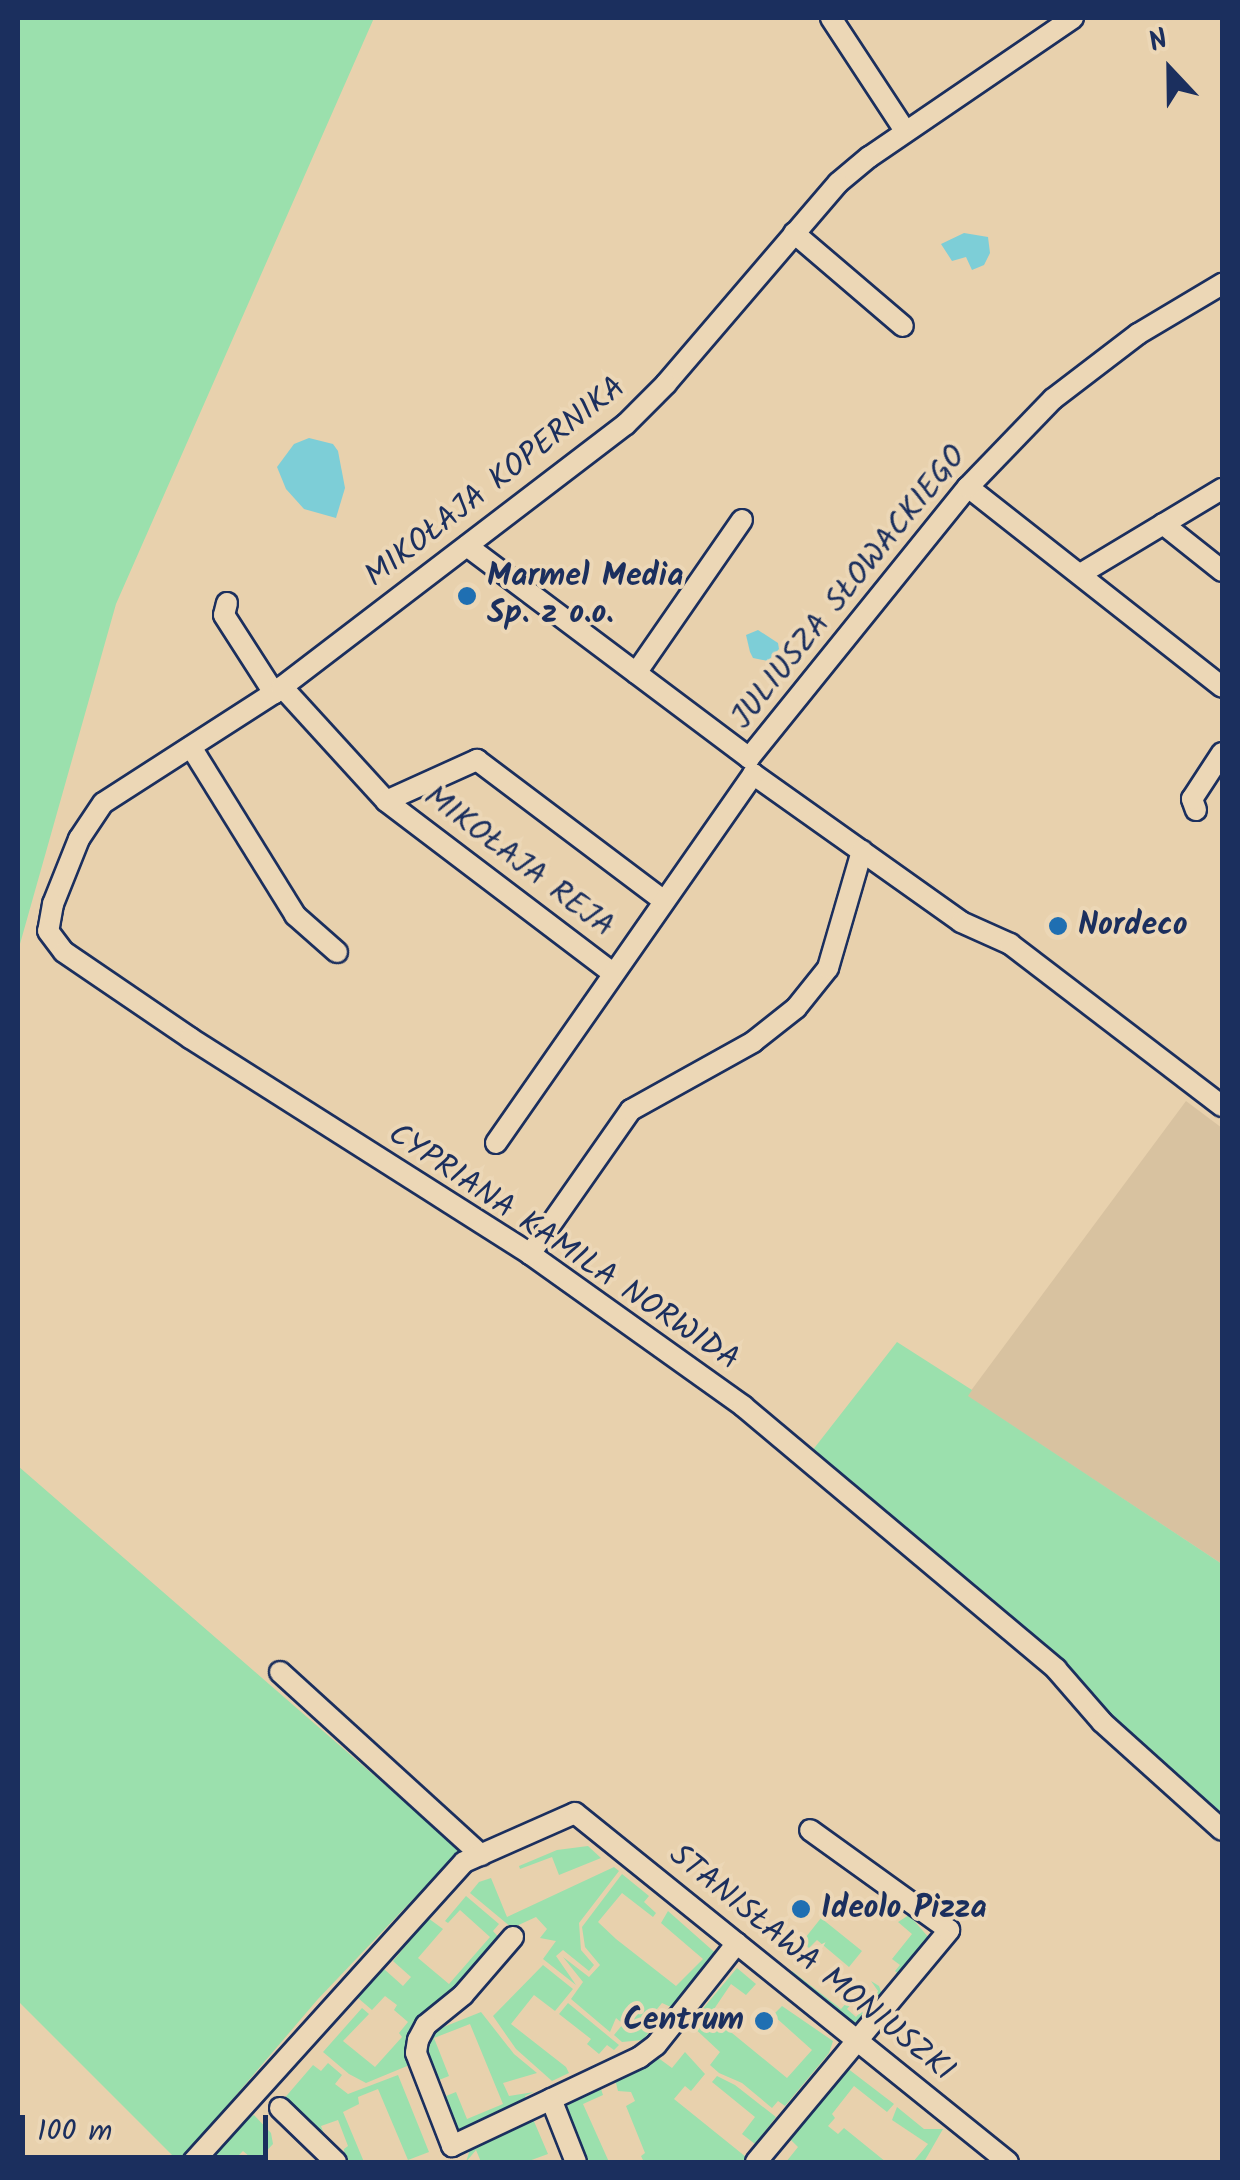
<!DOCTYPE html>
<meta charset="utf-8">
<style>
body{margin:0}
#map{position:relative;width:1240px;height:2180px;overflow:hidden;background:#e8d1ad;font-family:Kalam,sans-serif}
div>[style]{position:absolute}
.built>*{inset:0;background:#d8c2a0}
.green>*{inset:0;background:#9be0ad}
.water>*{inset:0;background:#7dced7}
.roads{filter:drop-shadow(2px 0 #1b2f5e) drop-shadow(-2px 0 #1b2f5e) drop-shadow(0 2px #1b2f5e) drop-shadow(0 -2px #1b2f5e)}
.street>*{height:20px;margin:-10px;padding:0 10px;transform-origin:10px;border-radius:10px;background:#ecd7b6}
.dots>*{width:28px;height:28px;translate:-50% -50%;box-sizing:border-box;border:5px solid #ecd7b6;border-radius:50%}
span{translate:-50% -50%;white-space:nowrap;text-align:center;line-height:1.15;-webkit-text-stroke:8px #ecd7b6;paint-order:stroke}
.street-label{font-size:32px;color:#1b2f5e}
.poi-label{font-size:32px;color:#1b2f5e;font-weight:700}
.left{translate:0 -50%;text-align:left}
.right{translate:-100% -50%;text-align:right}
.frame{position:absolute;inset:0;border:20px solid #1b2f5e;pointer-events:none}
.north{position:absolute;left:1120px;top:20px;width:100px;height:100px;-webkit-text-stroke:8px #ecd7b6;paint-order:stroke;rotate:338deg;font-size:28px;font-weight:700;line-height:40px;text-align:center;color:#1b2f5e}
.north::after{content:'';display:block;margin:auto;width:35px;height:45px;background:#1b2f5e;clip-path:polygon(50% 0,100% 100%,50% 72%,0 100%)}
.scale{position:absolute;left:20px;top:2115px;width:248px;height:45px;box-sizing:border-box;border:5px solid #1b2f5e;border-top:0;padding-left:12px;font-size:30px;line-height:35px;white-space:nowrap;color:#1b2f5e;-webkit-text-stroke:8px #ecd7b6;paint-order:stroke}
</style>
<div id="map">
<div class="built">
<i style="clip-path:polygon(1186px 1101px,1222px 1128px,1222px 1564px,967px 1396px)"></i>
</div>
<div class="green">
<i style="clip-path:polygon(18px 18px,374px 18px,116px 604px,18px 951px)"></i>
<i style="clip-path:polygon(897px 1342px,972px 1390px,968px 1396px,1222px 1564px,1222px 1815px,1167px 1768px,1035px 1639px,812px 1451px)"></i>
<i style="clip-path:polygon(18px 1466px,460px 1850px,318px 1999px,179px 2162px,18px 2001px)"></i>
<i style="clip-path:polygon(588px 1846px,601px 1858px,559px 1875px,552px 1857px,520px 1869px,519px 1866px,557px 1850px)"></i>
<i style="clip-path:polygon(614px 1867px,619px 1871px,579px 1923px,581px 1950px,594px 1965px,589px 1971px,563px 1950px,556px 1956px,576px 1985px,543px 1959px,556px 1941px,540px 1938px,547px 1929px,536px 1917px,512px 1928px,470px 1893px,479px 1882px,491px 1878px,507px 1917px)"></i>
<i style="clip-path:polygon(622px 1874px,649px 1896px,644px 1902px,656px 1913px,653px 1917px,622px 1893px,598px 1922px,616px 1939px,676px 1986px,703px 1959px,661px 1923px,668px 1911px,720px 1957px,673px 2008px,662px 2003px,653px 2014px,659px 2020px,643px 2040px,622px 2042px,614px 2035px,623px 2024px,616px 2018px,610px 2032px,571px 1999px,583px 1982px,563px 1957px,589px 1977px,600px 1965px,585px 1947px,582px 1927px)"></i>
<i style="clip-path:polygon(466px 1896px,499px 1924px,493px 1931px,501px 1940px,456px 1993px,412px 2064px,366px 2083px,349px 2074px,323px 2052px,362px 2008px,369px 2014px,343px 2041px,375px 2067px,402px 2037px,399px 2033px,408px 2022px,394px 2010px,397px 2005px,385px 1996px,372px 2010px,358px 1998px,384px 1969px,403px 1986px,411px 1977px,393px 1961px,428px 1918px,443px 1929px,418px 1958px,449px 1984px,490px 1937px,460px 1910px,448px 1923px,445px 1921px)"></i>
<i style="clip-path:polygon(909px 1915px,930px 1939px,901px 1976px,895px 1971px,900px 1965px,892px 1959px,912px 1934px,898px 1922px)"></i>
<i style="clip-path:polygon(821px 1918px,862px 1951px,849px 1967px,817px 1940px,809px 1948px,802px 1942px)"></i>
<i style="clip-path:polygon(543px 1965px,573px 1989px,555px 2011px,534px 1995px,511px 2024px,566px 2067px,569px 2073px,552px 2081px,516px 2049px,493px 2016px)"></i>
<i style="clip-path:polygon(737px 1968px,756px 1984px,746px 1995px,731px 1984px,710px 2015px,787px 2078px,812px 2050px,773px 2015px,782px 2006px,833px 2041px,829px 2053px,785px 2106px,778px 2101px,772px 2108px,742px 2083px,719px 2073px,710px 2065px,720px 2052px,690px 2024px)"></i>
<i style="clip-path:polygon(792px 1971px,841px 2009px,848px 2001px,852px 2003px,847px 2009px,856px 2017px,878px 1991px,871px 1981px,879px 1986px,883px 1997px,857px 2025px,849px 2024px,788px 1975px)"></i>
<i style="clip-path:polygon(568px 2003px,619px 2045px,614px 2050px,607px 2045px,599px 2054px,587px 2044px,591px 2039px,559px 2014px)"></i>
<i style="clip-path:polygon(481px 2012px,514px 2054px,537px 2073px,503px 2083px,509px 2096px,534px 2092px,525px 2096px,528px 2107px,460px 2133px,451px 2126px,436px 2088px,441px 2085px,446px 2096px,456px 2092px,467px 2119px,503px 2104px,470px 2024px,434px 2038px,449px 2076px,439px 2080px,425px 2046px,431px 2032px)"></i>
<i style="clip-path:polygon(685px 2052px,705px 2074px,691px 2091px,685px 2086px,674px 2099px,746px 2157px,746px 2162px,644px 2162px,641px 2156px,645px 2153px,626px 2106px,635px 2101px,631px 2092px,618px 2091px,615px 2079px,657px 2057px,672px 2068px)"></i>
<i style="clip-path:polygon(328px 2063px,342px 2075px,335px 2084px,348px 2094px,398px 2075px,429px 2152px,408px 2160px,378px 2089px,358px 2097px,359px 2104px,343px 2112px,364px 2162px,345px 2162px,344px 2149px,348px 2146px,338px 2120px,321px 2126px,327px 2142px,282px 2101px,313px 2065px,321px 2071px)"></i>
<i style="clip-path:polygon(847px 2068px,894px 2104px,887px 2112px,854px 2086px,832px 2114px,835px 2118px,828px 2126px,838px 2134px,844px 2128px,886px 2162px,786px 2162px,798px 2147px,789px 2138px)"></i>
<i style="clip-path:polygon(717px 2076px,735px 2085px,776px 2117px,755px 2144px,742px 2134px,755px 2117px,712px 2082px)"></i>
<i style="clip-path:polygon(600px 2086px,603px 2095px,583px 2104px,609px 2162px,586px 2162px,566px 2106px)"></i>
<i style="clip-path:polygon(897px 2107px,924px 2129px,943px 2129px,924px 2162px,913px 2162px,928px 2144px,892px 2120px)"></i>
<i style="clip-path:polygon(254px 2115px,271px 2133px,273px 2144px,256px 2162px,243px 2151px,232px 2162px,203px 2162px,237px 2123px)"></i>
<i style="clip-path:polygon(533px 2119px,548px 2154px,526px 2162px,481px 2162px,476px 2150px,466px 2162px,471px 2146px)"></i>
</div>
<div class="water">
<i style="clip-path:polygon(964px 233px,988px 237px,990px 253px,984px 265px,972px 270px,966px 257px,952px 261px,941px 244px)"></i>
<i style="clip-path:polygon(309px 438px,333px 444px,338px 451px,345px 488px,336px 518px,304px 509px,286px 489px,277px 467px,294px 444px)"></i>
<i style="clip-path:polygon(758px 630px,778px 643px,779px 649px,768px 661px,753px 658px,750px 652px,746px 635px)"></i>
</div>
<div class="roads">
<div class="street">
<i style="left:831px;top:18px;width:136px;rotate:56.7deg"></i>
<i style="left:1073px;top:18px;width:247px;rotate:145.7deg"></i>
<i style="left:869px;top:157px;width:40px;rotate:140deg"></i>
<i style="left:838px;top:183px;width:265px;rotate:130.6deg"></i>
<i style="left:666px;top:384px;width:57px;rotate:135deg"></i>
<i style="left:626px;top:424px;width:443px;rotate:142.6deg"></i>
<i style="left:274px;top:693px;width:203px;rotate:147.2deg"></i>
<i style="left:103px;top:803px;width:43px;rotate:123.7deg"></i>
<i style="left:79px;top:839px;width:70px;rotate:111.8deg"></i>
<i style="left:53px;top:904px;width:27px;rotate:100deg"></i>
<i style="left:48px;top:931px;width:26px;rotate:53deg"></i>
<i style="left:64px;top:952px;width:153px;rotate:34.3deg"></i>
<i style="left:190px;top:1038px;width:403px;rotate:32.4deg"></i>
<i style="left:530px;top:1254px;width:262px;rotate:35.5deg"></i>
<i style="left:743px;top:1406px;width:409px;rotate:40deg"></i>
<i style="left:1056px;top:1669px;width:70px;rotate:49deg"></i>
<i style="left:1102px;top:1722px;width:161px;rotate:42deg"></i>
<i style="left:794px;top:233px;width:143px;rotate:40.5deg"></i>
<i style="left:968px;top:487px;width:323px;rotate:38.2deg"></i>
<i style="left:1163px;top:524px;width:75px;rotate:38.5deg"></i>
<i style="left:467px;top:546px;width:353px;rotate:36.9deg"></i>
<i style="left:1082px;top:573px;width:163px;rotate:-31deg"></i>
<i style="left:227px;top:603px;width:12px;rotate:104deg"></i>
<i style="left:224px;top:615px;width:93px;rotate:57.3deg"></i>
<i style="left:636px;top:673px;width:186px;rotate:-55.3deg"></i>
<i style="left:282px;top:687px;width:154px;rotate:47.6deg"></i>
<i style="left:386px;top:801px;width:285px;rotate:37.2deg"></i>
<i style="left:191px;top:747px;width:198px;rotate:58.2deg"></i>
<i style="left:295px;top:915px;width:56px;rotate:41.4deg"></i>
<i style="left:749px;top:758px;width:348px;rotate:-51.1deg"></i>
<i style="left:968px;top:487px;width:122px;rotate:-46deg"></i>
<i style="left:1053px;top:399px;width:107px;rotate:-37.4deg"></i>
<i style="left:1138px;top:334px;width:98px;rotate:-30.8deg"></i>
<i style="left:753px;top:774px;width:255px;rotate:35.4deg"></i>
<i style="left:961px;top:922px;width:54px;rotate:24.2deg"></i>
<i style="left:1010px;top:944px;width:267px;rotate:37.4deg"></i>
<i style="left:386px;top:801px;width:100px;rotate:-24.3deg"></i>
<i style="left:477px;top:760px;width:233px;rotate:37deg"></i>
<i style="left:1196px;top:810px;width:12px;rotate:-110deg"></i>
<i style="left:1192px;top:799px;width:55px;rotate:-56.9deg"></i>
<i style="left:496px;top:1143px;width:450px;rotate:-55.1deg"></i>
<i style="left:530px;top:1254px;width:176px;rotate:-55deg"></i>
<i style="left:631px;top:1110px;width:140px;rotate:-29.1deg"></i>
<i style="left:753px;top:1042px;width:55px;rotate:-38.3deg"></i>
<i style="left:796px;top:1008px;width:51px;rotate:-51.3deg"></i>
<i style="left:828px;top:968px;width:122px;rotate:-73.8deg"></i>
<i style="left:280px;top:1672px;width:272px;rotate:42.3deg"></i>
<i style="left:513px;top:1937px;width:77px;rotate:130.8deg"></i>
<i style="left:463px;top:1995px;width:48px;rotate:141deg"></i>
<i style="left:426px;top:2025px;width:17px;rotate:118deg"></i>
<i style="left:418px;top:2040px;width:13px;rotate:99deg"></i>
<i style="left:416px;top:2053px;width:100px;rotate:68.8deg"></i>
<i style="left:452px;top:2146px;width:208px;rotate:-25.3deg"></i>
<i style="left:640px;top:2057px;width:20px;rotate:-37deg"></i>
<i style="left:656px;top:2045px;width:130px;rotate:-51.5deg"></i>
<i style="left:551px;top:2099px;width:68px;rotate:68.4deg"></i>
<i style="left:280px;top:2108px;width:78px;rotate:44deg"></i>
<i style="left:193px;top:2162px;width:404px;rotate:-47.9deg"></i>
<i style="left:464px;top:1862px;width:121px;rotate:-23.8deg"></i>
<i style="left:575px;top:1813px;width:556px;rotate:38.87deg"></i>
<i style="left:756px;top:2162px;width:302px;rotate:-50.2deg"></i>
<i style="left:949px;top:1930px;width:171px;rotate:-144.3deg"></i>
</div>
</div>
<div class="dots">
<i style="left:467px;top:596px;background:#1f6fb2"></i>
<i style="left:1058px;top:926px;background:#1f6fb2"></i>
<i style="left:801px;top:1909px;background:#1f6fb2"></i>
<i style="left:764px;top:2021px;background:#1f6fb2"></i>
</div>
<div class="street-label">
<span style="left:496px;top:483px;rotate:-38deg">MIKOŁAJA KOPERNIKA</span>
<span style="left:850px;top:588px;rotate:-51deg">JULIUSZA SŁOWACKIEGO</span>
<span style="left:518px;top:863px;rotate:37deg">MIKOŁAJA REJA</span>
<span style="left:563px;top:1248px;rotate:34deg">CYPRIANA KAMILA NORWIDA</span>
<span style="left:811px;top:1964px;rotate:39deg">STANISŁAWA MONIUSZKI</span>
</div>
<div class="poi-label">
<span class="left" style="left:487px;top:596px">Marmel Media<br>Sp. z o.o.</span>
<span class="left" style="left:1078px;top:926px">Nordeco</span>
<span class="left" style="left:821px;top:1909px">Ideolo Pizza</span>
<span class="right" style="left:744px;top:2021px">Centrum</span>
</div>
<div class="frame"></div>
<div class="north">N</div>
<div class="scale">100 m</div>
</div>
